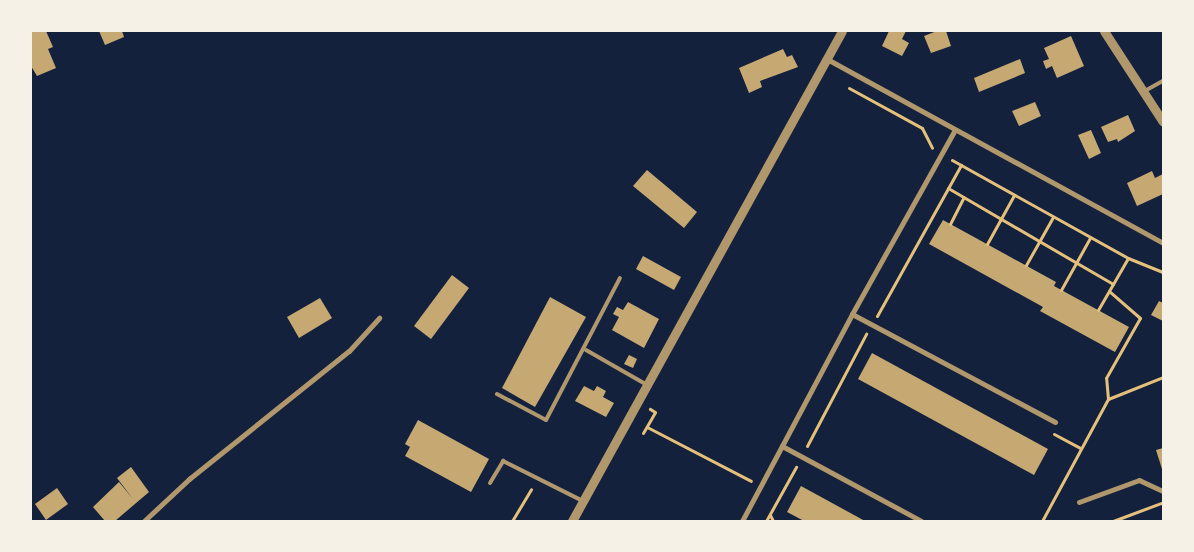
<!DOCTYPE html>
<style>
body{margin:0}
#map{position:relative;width:1194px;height:552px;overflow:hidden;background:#14213d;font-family:"Fira Sans",sans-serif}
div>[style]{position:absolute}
.building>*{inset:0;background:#c6a872}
.path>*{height:3px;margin:-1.5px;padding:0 1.5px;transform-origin:1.5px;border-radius:1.5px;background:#e5c07b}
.service>*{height:4px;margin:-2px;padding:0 2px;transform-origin:2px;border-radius:2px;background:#b1986c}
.minor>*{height:5px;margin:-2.5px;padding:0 2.5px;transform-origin:2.5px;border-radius:2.5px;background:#b1986c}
.tertiary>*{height:9px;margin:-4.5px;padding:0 4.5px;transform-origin:4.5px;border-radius:4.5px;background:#b1986c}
span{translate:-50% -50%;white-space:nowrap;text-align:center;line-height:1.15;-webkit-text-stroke:5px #f6f1e7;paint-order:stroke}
.frame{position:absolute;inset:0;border:32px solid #f6f1e7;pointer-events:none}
</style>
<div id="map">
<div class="building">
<i style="clip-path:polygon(31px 31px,46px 31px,53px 47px,48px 49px,56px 68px,37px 76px,31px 66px)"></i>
<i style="clip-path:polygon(99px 31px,122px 31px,124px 37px,105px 45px)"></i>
<i style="clip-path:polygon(889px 31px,906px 31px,902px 39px,909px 43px,902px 56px,882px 46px)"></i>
<i style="clip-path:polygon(937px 31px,946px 31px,951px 46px,931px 53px,924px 36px)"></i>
<i style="clip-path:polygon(1071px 36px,1084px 66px,1057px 78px,1052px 66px,1046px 69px,1043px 61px,1049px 59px,1044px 48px)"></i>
<i style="clip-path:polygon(783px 49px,787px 57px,792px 55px,798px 67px,760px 81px,762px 87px,749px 93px,739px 68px)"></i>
<i style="clip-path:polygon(1020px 59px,1025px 73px,979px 92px,974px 78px)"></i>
<i style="clip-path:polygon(1035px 102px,1041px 116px,1019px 126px,1012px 111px)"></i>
<i style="clip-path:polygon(1128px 115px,1135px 131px,1118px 142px,1117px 139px,1108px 142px,1101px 127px)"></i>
<i style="clip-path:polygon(1091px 130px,1101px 153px,1089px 159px,1078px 135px)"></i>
<i style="clip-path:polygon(647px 170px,697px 212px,684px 228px,633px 186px)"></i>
<i style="clip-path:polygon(1152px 171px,1155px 178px,1163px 174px,1163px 194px,1137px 206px,1127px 183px)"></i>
<i style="clip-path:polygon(943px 220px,1056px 282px,1054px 286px,1129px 327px,1115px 352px,1040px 311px,1043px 307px,929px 244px)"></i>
<i style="clip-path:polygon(643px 256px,681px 277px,674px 290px,636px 269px)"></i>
<i style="clip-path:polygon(452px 275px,469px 288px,431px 339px,414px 326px)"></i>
<i style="clip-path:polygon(550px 297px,586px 317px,535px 407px,502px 388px)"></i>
<i style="clip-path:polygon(320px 298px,332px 318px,299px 338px,287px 317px)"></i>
<i style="clip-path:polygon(1159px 301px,1163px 303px,1163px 321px,1151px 315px)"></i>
<i style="clip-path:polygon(628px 302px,659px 319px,644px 348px,612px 330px,619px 317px,613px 314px,617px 307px,623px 310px)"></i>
<i style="clip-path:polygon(872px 353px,1048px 449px,1034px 475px,858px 379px)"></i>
<i style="clip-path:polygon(629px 355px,637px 359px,633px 368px,624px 364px)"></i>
<i style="clip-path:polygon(584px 386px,594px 391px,597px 386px,606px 391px,603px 397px,614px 403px,606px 417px,575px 401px)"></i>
<i style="clip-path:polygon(418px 420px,489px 459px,471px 492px,405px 456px,410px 447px,405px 444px)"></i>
<i style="clip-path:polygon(1163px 448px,1163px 469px,1162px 469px,1156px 450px)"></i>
<i style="clip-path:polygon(131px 467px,149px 492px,115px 521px,105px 521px,93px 507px,119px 482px,133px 499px,117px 478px)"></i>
<i style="clip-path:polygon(801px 486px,865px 521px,804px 521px,787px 512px)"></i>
<i style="clip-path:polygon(57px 488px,68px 504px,46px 520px,35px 504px)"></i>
</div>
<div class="path">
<i style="left:849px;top:88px;width:83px;rotate:28.7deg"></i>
<i style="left:922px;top:128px;width:22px;rotate:63deg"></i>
<i style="left:952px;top:160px;width:201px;rotate:29.1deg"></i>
<i style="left:1128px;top:258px;width:38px;rotate:22deg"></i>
<i style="left:948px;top:188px;width:191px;rotate:30.2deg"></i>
<i style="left:950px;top:224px;width:30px;rotate:-63deg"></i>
<i style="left:987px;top:244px;width:56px;rotate:-61.1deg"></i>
<i style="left:1026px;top:265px;width:55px;rotate:-60.6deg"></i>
<i style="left:1061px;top:290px;width:60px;rotate:-60.9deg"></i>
<i style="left:1098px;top:310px;width:60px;rotate:-60deg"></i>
<i style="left:877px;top:316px;width:173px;rotate:-60.9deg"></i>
<i style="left:1108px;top:399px;width:21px;rotate:-95deg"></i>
<i style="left:1106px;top:378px;width:69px;rotate:-60.5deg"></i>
<i style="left:1140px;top:318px;width:41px;rotate:-138.9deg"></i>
<i style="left:647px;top:427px;width:117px;rotate:27.4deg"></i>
<i style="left:643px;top:433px;width:24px;rotate:-60deg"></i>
<i style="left:655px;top:412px;width:6px;rotate:-149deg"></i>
<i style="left:1054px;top:434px;width:30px;rotate:28deg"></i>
<i style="left:807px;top:446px;width:127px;rotate:-62.2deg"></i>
<i style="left:770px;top:515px;width:7px;rotate:63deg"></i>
<i style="left:512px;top:521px;width:37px;rotate:-59deg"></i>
<i style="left:766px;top:521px;width:62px;rotate:-60.9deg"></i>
<i style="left:1042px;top:521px;width:139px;rotate:-61.6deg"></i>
<i style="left:1108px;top:399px;width:59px;rotate:-21.8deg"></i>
<i style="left:1113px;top:521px;width:51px;rotate:-20.6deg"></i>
</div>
<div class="service">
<i style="left:1143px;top:92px;width:23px;rotate:-29deg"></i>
<i style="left:586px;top:350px;width:70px;rotate:29.8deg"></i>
<i style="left:497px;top:394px;width:55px;rotate:28deg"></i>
<i style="left:546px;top:420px;width:160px;rotate:-62.5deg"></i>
<i style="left:490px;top:483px;width:26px;rotate:-59deg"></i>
<i style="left:503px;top:461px;width:89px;rotate:26.6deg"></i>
</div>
<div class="minor">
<i style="left:827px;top:59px;width:383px;rotate:28.7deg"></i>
<i style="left:852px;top:314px;width:230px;rotate:28deg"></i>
<i style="left:782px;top:446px;width:158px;rotate:28.3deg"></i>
<i style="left:1079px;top:502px;width:64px;rotate:-20.1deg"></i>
<i style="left:1139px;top:480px;width:26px;rotate:25deg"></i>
<i style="left:144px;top:521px;width:62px;rotate:-43deg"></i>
<i style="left:189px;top:479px;width:205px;rotate:-38.7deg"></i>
<i style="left:349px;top:351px;width:45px;rotate:-47.7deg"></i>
<i style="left:742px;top:521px;width:234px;rotate:-62deg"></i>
<i style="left:852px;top:314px;width:211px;rotate:-60.8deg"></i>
</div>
<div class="tertiary">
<i style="left:1104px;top:31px;width:108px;rotate:57deg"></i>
<i style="left:572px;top:521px;width:559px;rotate:-61.14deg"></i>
</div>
<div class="frame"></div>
</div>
